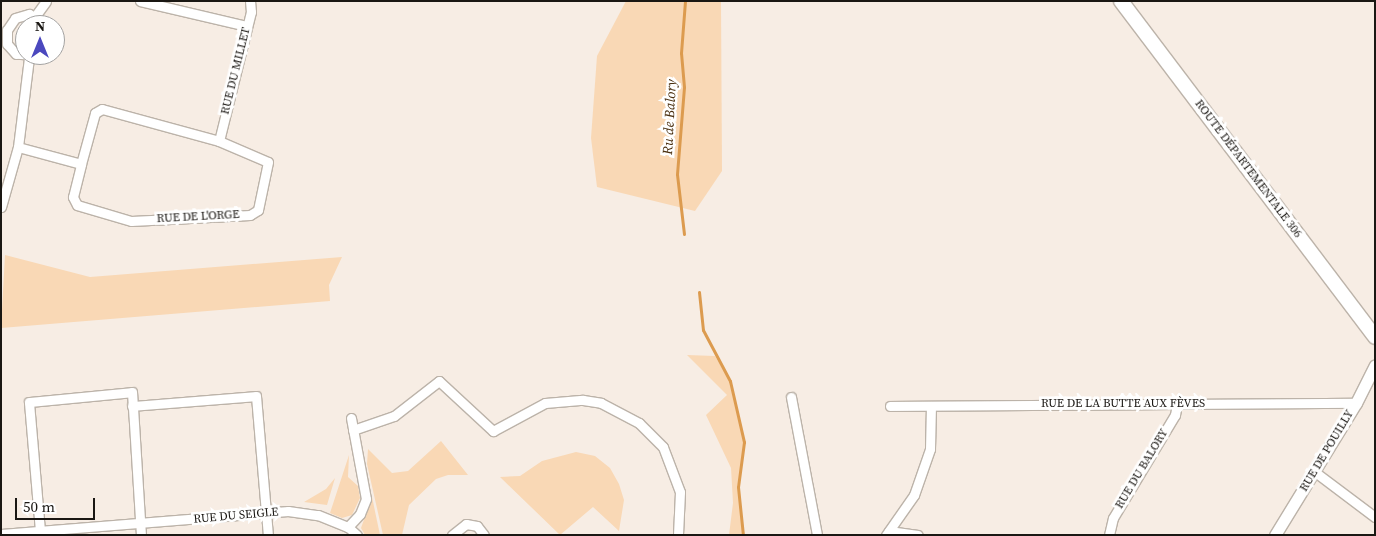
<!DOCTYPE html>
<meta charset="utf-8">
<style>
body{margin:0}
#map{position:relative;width:1376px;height:536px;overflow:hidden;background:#f7ede4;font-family:"Source Serif 4",serif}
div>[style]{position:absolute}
.green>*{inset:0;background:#f9d8b5}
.stream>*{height:3px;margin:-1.5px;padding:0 1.5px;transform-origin:1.5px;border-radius:1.5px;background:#dc9b4f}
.roads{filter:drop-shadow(1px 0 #bcb3a9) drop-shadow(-1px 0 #bcb3a9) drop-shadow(0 1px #bcb3a9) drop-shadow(0 -1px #bcb3a9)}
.street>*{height:9px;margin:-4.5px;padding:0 4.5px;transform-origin:4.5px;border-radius:4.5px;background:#fff}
.secondary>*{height:11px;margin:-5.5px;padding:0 5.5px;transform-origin:5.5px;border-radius:5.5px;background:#fff}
.primary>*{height:14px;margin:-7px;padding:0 7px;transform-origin:7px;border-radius:7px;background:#fff}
span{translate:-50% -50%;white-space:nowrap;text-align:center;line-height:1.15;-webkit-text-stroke:5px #fff;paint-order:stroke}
.street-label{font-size:12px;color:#1a1713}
.water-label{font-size:14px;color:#4b3010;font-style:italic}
.frame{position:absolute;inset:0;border:2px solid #1a1713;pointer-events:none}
.north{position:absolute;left:15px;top:15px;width:50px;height:50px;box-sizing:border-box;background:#fff;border:1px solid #a3a2a1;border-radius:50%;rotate:0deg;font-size:14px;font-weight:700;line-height:20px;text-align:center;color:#1a1713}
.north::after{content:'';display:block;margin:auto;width:18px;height:22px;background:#4b48be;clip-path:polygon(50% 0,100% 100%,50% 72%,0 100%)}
.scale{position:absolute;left:15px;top:498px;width:80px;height:22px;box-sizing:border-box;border:2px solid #1a1713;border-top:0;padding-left:6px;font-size:15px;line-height:18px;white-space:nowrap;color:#1a1713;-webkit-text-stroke:4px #fff;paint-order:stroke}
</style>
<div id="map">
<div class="green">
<i style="clip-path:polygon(626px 1px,721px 1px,722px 171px,695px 211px,597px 187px,591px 138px,597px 56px)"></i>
<i style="clip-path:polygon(5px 255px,90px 277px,342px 257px,329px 285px,330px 301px,1px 328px)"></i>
<i style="clip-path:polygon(687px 355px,715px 356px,730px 381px,744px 442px,738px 487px,743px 535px,729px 535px,733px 503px,731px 468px,706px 415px,727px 395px)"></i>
<i style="clip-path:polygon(441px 441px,468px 475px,448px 475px,436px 479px,409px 505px,402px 535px,383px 535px,367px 464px,368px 449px,392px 473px,408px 471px)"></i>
<i style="clip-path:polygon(576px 452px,595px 456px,610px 468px,619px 484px,624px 500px,619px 531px,593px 507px,560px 535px,500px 477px,520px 476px,542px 461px)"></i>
<i style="clip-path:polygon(349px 455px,348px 477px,358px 486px,360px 498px,352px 515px,342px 518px,330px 513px)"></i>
<i style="clip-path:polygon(335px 478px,327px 505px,304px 502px,326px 489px)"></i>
<i style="clip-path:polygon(372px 497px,380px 535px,365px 535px,361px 528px)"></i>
</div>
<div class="stream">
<i style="left:684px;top:234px;width:60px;rotate:-96.7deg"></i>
<i style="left:677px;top:174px;width:87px;rotate:-85.4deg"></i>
<i style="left:684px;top:87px;width:34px;rotate:-95deg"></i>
<i style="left:681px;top:53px;width:52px;rotate:-85.6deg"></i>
<i style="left:699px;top:292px;width:38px;rotate:84deg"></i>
<i style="left:703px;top:330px;width:58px;rotate:62.1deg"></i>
<i style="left:730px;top:381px;width:63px;rotate:77.1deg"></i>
<i style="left:744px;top:442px;width:45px;rotate:97.6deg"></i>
<i style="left:738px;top:487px;width:48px;rotate:84.1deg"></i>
</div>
<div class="roads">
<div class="street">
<i style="left:140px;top:1px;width:110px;rotate:13.2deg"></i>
<i style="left:36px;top:15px;width:17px;rotate:-54deg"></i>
<i style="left:38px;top:55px;width:22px;rotate:-177deg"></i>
<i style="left:16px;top:54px;width:13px;rotate:-132deg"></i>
<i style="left:7px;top:44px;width:14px;rotate:-90deg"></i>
<i style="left:7px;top:30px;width:14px;rotate:-56deg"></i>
<i style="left:15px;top:18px;width:15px;rotate:-16deg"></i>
<i style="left:29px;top:14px;width:21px;rotate:31deg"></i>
<i style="left:102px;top:109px;width:121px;rotate:15.3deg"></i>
<i style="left:219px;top:141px;width:53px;rotate:23.2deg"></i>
<i style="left:268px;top:162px;width:49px;rotate:101.8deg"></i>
<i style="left:258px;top:210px;width:9px;rotate:148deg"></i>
<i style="left:250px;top:215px;width:119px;rotate:177.1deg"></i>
<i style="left:131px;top:221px;width:56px;rotate:-163.5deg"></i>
<i style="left:77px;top:205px;width:9px;rotate:-117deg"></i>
<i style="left:73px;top:197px;width:34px;rotate:-76deg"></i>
<i style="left:81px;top:164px;width:53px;rotate:-74.6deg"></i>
<i style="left:95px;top:113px;width:8px;rotate:-30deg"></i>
<i style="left:219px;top:141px;width:133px;rotate:-76.1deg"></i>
<i style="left:251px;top:12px;width:11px;rotate:-95deg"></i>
<i style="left:18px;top:147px;width:65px;rotate:15.1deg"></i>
<i style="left:1px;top:207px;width:62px;rotate:-74.2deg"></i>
<i style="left:18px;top:147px;width:90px;rotate:-83deg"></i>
<i style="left:791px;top:397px;width:140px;rotate:79.3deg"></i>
<i style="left:132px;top:406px;width:124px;rotate:-4.6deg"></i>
<i style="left:256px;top:396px;width:140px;rotate:85.1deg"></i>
<i style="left:890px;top:406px;width:466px;rotate:-0.4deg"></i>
<i style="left:351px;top:418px;width:82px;rotate:79.5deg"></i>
<i style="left:366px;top:499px;width:16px;rotate:112deg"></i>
<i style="left:360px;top:514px;width:18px;rotate:133deg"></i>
<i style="left:348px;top:527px;width:12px;rotate:42deg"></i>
<i style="left:353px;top:430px;width:43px;rotate:-18.9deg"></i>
<i style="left:394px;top:416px;width:57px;rotate:-37.9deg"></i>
<i style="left:439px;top:381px;width:74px;rotate:42.8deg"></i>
<i style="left:493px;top:431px;width:59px;rotate:-28.3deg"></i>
<i style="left:545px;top:403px;width:38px;rotate:-5deg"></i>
<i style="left:583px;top:400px;width:18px;rotate:9deg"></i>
<i style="left:601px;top:403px;width:43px;rotate:27.8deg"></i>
<i style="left:639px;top:423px;width:34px;rotate:45deg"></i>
<i style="left:663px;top:447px;width:48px;rotate:69.3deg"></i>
<i style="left:680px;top:492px;width:43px;rotate:92.7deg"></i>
<i style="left:1315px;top:472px;width:75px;rotate:36.9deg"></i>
<i style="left:40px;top:531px;width:129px;rotate:-94.9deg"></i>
<i style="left:29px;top:402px;width:103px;rotate:-5.5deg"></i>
<i style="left:132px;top:392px;width:143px;rotate:86.4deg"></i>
<i style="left:889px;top:531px;width:29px;rotate:8deg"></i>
<i style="left:1px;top:534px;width:288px;rotate:-4.6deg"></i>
<i style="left:288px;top:511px;width:30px;rotate:8deg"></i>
<i style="left:318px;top:515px;width:32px;rotate:22deg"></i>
<i style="left:452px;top:535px;width:18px;rotate:-38deg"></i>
<i style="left:466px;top:524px;width:11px;rotate:10deg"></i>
<i style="left:477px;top:526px;width:11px;rotate:52deg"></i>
<i style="left:886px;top:535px;width:49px;rotate:-55deg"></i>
<i style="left:914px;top:495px;width:49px;rotate:-70.8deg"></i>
<i style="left:930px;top:449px;width:43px;rotate:-88.7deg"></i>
<i style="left:1109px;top:535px;width:17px;rotate:-77deg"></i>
<i style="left:1113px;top:518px;width:120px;rotate:-59deg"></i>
<i style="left:1175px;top:415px;width:11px;rotate:-80deg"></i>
</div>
<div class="secondary">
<i style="left:1275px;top:535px;width:155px;rotate:-58.5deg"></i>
<i style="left:1356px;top:403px;width:42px;rotate:-63.4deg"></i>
</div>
<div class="primary">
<i style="left:1121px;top:1px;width:421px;rotate:52.9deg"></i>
</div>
</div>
<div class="street-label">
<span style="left:236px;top:71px;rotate:-76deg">RUE DU MILLET</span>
<span style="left:1248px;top:169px;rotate:53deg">ROUTE DÉPARTEMENTALE 306</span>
<span style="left:198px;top:217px;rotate:-3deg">RUE DE L'ORGE</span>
<span style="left:1123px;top:404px">RUE DE LA BUTTE AUX FÈVES</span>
<span style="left:1327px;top:451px;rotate:-59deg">RUE DE POUILLY</span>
<span style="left:1142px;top:469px;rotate:-59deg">RUE DU BALORY</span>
<span style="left:236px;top:516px;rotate:-5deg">RUE DU SEIGLE</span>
</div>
<div class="water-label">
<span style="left:669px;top:117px;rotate:-87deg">Ru de Balory</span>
</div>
<div class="frame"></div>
<div class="north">N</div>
<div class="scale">50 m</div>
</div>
